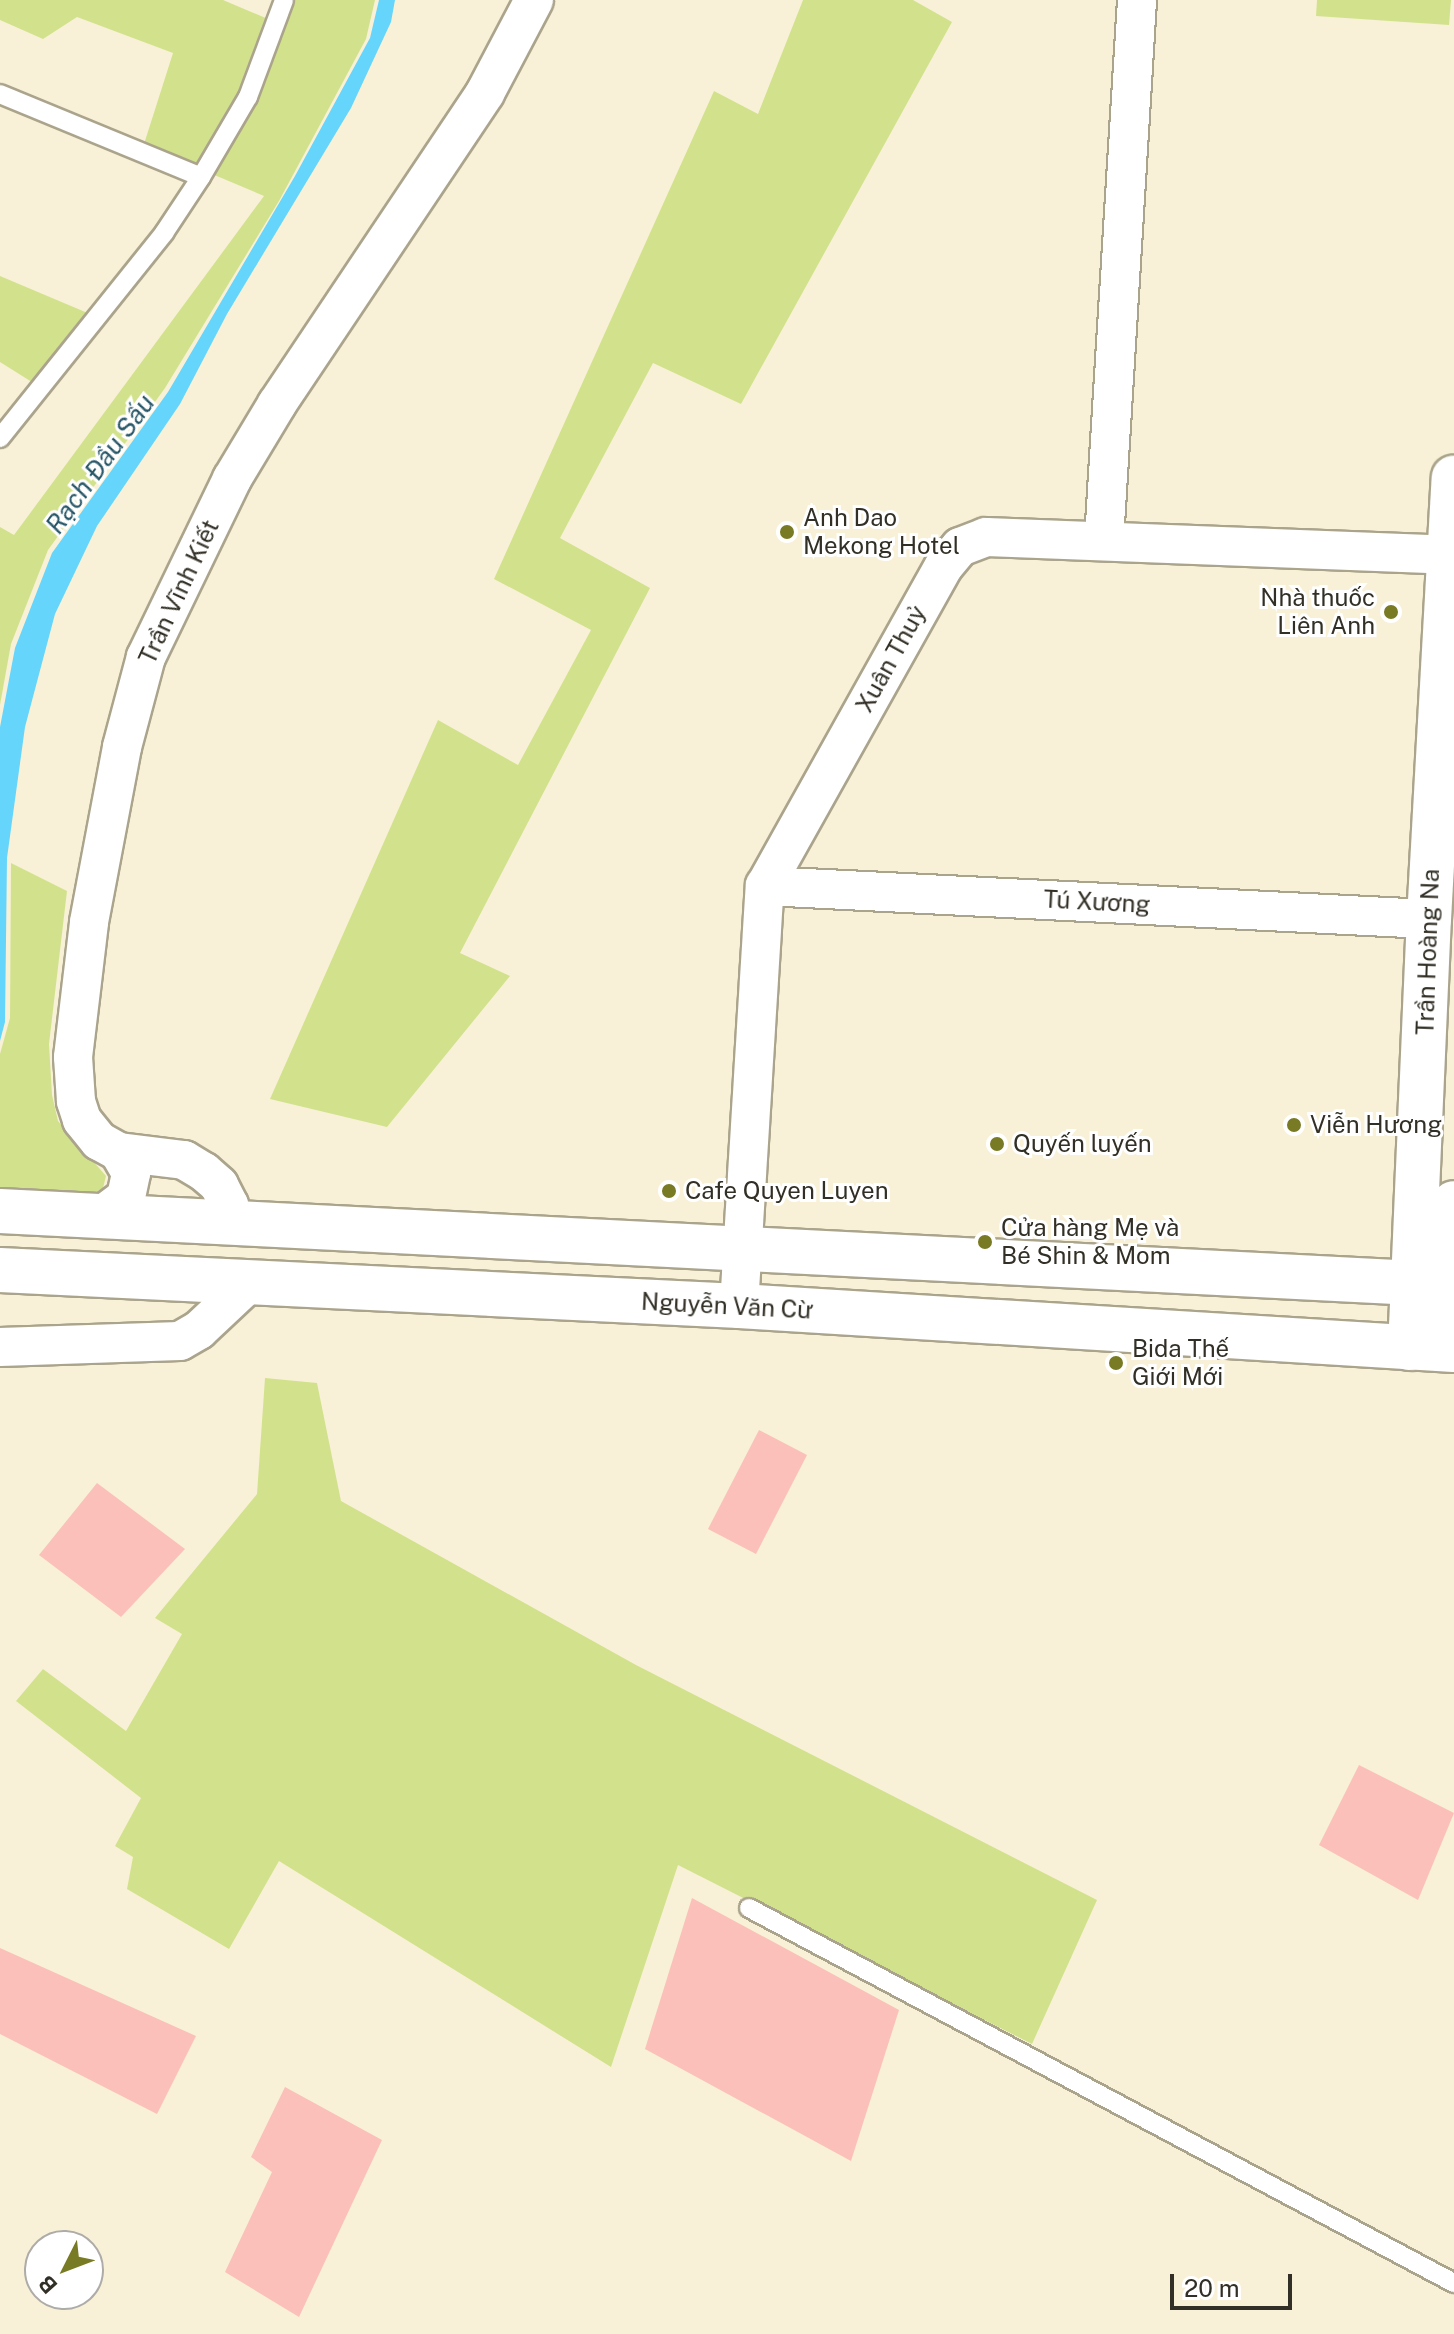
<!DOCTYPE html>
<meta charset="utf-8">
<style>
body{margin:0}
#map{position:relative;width:1454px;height:2334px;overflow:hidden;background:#f8f1d7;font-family:"Public Sans",sans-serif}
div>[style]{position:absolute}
.green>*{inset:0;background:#d2e28c}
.water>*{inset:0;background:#65d5fc}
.building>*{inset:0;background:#fbc0b9}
.roads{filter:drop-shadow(2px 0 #aba48c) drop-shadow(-2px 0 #aba48c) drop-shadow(0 2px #aba48c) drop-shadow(0 -2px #aba48c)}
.service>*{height:18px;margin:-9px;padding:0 9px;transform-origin:9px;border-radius:9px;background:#fff}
.minor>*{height:38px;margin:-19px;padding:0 19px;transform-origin:19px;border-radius:19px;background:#fff}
.tertiary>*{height:44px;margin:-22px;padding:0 22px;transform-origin:22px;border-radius:22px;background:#fff}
.secondary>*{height:44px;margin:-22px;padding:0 22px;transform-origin:22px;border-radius:22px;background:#fff}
.dots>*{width:22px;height:22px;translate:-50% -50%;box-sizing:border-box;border:4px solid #fff;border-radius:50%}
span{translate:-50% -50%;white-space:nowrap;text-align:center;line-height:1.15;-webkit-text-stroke:6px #fff;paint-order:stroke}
.poi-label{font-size:24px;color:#323026}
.left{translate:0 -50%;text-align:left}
.right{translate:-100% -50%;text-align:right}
.street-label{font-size:24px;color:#323026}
.water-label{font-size:26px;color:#285768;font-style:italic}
.north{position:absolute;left:24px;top:2230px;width:80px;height:80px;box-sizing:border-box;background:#fff;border:2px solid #adaca8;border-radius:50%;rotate:228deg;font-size:22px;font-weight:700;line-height:32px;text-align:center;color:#323026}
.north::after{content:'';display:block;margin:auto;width:28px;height:36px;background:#787b23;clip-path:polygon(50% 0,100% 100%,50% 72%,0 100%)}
.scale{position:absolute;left:1170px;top:2274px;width:122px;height:36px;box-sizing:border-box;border:4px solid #323026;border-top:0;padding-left:10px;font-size:24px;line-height:28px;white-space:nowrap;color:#323026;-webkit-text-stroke:6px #fff;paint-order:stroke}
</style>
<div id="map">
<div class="green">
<i style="clip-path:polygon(0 0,223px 0,268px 19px,242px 94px,199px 166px,144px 144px,173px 53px,77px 17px,43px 39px,0 20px)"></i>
<i style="clip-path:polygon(291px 0,375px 0,366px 39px,279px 201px,165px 388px,48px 550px,11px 644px,0 705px,0 527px,14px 535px,264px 196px,212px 174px)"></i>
<i style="clip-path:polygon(803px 0,913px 0,952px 22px,741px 404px,653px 363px,560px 538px,650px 588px,460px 953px,510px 976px,387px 1127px,270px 1099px,438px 720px,518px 765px,591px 630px,494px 579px,714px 91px,758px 114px)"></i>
<i style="clip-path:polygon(1317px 0,1451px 0,1449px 25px,1316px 16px)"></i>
<i style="clip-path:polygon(0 276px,90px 314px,35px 384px,0 362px)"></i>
<i style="clip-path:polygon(11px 863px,67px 891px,49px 1044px,52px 1095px,58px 1121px,106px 1176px,103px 1188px,89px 1196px,0 1192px,0 1054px,10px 1018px)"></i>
<i style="clip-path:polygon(265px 1378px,317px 1383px,341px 1501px,636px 1665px,1097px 1900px,1032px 2044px,678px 1865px,611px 2067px,279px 1861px,229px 1949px,127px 1889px,133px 1857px,115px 1846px,141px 1798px,16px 1701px,43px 1669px,126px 1731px,182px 1634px,155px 1618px,257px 1494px)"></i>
</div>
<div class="water">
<i style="clip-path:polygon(379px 0,395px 0,391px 22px,351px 108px,227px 314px,180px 404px,97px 526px,55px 614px,25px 727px,7px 858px,5px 1022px,0 1041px,0 727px,15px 648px,52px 553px,168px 392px,295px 176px,370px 38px)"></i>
</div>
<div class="building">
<i style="clip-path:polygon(759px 1430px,807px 1455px,756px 1554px,708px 1529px)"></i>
<i style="clip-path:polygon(97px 1483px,185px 1549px,121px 1617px,39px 1555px)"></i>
<i style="clip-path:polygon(1359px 1765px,1454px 1813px,1418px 1900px,1319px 1845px)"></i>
<i style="clip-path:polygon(692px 1898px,899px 2010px,851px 2161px,645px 2049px)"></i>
<i style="clip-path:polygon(0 1948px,196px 2036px,157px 2114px,0 2034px)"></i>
<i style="clip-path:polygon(285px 2087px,382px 2140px,299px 2317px,225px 2272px,272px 2172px,251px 2157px)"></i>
</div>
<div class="roads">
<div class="service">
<i style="left:0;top:94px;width:217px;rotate:22.4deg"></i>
<i style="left:0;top:438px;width:263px;rotate:-51.3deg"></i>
<i style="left:164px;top:233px;width:67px;rotate:-56.5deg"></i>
<i style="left:201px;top:177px;width:93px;rotate:-59.6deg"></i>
<i style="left:248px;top:97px;width:103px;rotate:-69.6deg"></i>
<i style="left:749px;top:1908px;width:799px;rotate:28.01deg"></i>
</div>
<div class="minor">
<i style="left:1104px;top:540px;width:541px;rotate:-86.5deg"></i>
<i style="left:765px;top:886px;width:665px;rotate:2.85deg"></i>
<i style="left:101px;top:1216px;width:31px;rotate:-37deg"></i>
<i style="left:126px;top:1197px;width:25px;rotate:-78deg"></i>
<i style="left:131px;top:1173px;width:24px;rotate:-120deg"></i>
<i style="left:228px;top:1221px;width:16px;rotate:-86deg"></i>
<i style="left:229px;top:1205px;width:22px;rotate:-117deg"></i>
<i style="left:219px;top:1185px;width:20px;rotate:-139deg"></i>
<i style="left:204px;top:1172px;width:23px;rotate:-149deg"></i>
<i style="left:184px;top:1160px;width:65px;rotate:-173deg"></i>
<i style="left:119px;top:1152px;width:23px;rotate:-151deg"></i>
<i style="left:99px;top:1141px;width:27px;rotate:-129deg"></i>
<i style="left:82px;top:1120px;width:20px;rotate:-108deg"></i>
<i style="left:76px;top:1101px;width:44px;rotate:-93.9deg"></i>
<i style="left:73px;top:1057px;width:136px;rotate:-83.2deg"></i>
<i style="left:89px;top:922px;width:178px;rotate:-79.3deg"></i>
<i style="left:122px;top:747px;width:93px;rotate:-75.1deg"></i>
<i style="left:146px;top:657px;width:198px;rotate:-64.2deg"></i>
<i style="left:232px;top:479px;width:87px;rotate:-59deg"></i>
<i style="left:277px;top:404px;width:374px;rotate:-56.2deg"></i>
<i style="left:485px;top:93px;width:105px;rotate:-62.2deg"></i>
<i style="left:739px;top:1306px;width:421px;rotate:-86.5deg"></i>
<i style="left:765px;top:886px;width:367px;rotate:-60.8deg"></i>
<i style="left:944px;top:566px;width:25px;rotate:-50deg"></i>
<i style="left:960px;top:547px;width:28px;rotate:-21deg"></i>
<i style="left:986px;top:537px;width:463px;rotate:2.2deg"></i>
<i style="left:0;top:1347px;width:180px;rotate:-1.9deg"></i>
<i style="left:180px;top:1341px;width:22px;rotate:-30deg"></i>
<i style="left:199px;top:1330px;width:69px;rotate:-43.2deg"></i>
</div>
<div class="tertiary">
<i style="left:1410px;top:1348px;width:65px;rotate:-87.4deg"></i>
</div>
<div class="secondary">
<i style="left:0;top:1211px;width:1456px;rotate:2.91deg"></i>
<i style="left:0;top:1270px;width:740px;rotate:2.79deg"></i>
<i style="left:739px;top:1306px;width:716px;rotate:3.52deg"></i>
<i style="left:1413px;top:1283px;width:364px;rotate:-87.5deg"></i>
<i style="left:1429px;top:919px;width:442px;rotate:-86.8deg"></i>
<i style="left:1447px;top:1349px;width:146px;rotate:-87.3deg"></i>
</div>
</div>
<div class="dots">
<i style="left:787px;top:532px;background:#787b23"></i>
<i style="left:1391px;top:612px;background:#787b23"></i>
<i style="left:1294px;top:1125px;background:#787b23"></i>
<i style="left:997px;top:1144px;background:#787b23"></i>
<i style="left:669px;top:1191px;background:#787b23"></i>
<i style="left:985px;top:1242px;background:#787b23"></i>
<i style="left:1116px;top:1363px;background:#787b23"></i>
</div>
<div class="poi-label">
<span class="left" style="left:803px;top:532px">Anh Dao<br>Mekong Hotel</span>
<span class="right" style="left:1375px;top:612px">Nhà thuốc<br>Liên Anh</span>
<span class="left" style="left:1310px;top:1125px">Viễn Hương</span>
<span class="left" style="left:1013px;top:1144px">Quyến luyến</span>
<span class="left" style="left:685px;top:1191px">Cafe Quyen Luyen</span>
<span class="left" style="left:1001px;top:1242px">Cửa hàng Mẹ và<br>Bé Shin &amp; Mom</span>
<span class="left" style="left:1132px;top:1363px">Bida Thế<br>Giới Mới</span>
</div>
<div class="street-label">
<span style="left:179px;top:592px;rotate:-65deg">Trần Vĩnh Kiết</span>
<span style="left:891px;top:659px;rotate:-61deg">Xuân Thuỷ</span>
<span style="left:1097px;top:902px;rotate:3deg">Tú Xương</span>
<span style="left:1428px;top:952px;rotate:-88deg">Trần Hoàng Na</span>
<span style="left:727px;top:1306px;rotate:3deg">Nguyễn Văn Cừ</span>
</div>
<div class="water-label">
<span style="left:100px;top:464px;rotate:-54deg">Rạch Đầu Sấu</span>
</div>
<div class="north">B</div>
<div class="scale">20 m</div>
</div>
